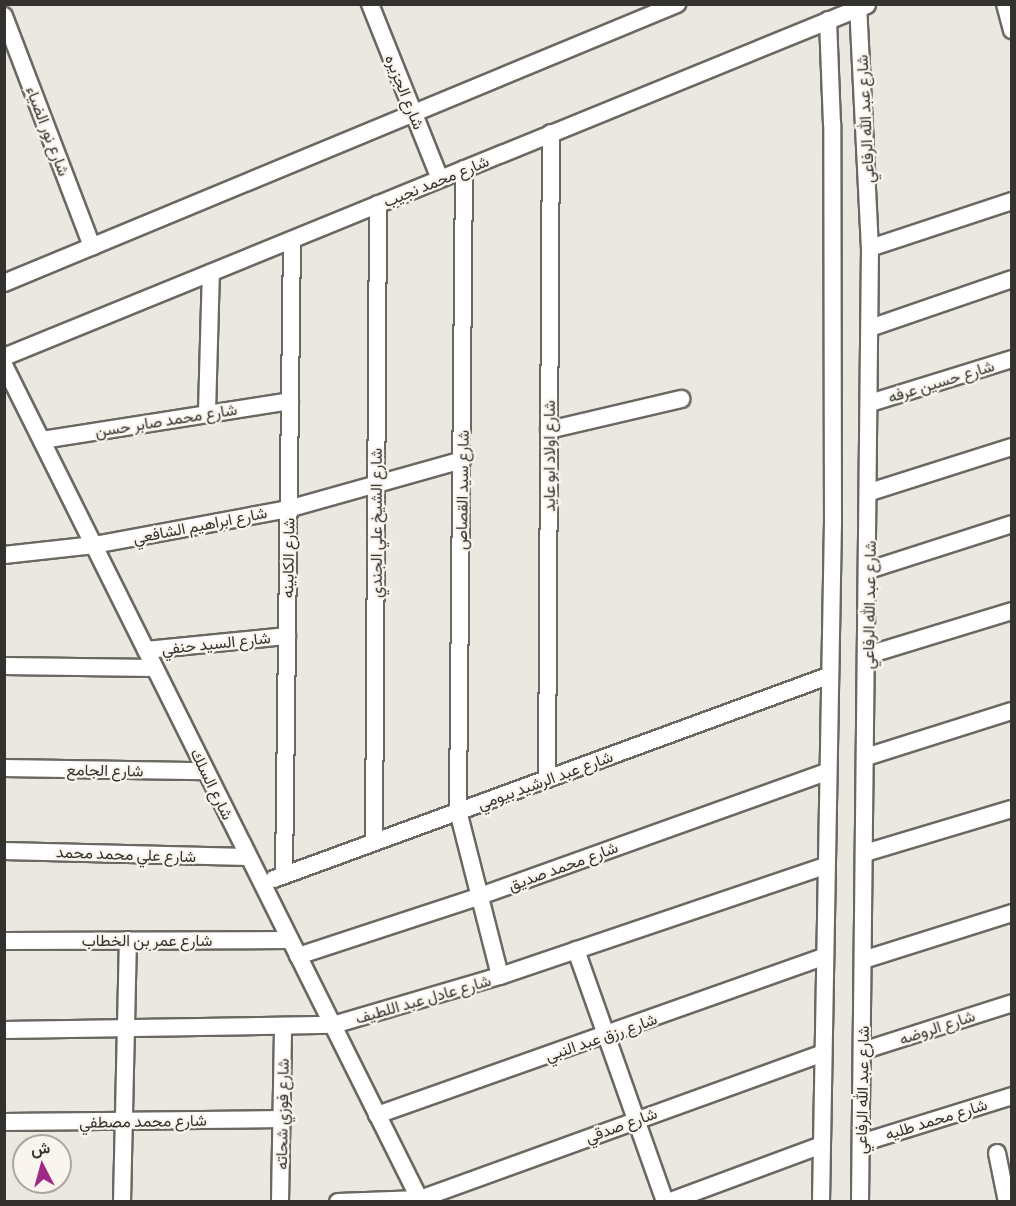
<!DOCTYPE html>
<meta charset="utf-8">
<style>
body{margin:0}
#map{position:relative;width:1016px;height:1206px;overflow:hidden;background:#ebe8e1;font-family:"PT Sans Narrow",Vazirmatn,sans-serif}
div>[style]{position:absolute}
.roads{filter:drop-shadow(2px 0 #6b6862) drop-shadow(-2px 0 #6b6862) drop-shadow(0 2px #6b6862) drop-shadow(0 -2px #6b6862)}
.minor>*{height:16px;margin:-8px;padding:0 8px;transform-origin:8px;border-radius:8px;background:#fff}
span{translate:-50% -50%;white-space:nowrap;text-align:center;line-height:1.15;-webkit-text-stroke:4.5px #f9f5ee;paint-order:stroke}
.street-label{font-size:16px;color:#33322f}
.frame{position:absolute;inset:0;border:6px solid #33322f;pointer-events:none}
.north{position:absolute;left:12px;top:1134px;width:60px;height:60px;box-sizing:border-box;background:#f9f5ee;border:2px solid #aaa7a2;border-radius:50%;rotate:354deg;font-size:16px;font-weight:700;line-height:24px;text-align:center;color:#33322f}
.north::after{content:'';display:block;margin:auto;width:21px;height:27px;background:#a02b86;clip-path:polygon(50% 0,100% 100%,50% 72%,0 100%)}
</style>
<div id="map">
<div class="roads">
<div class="minor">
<i style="left:370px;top:4px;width:188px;rotate:68.2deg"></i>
<i style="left:858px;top:4px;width:244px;rotate:87.2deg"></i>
<i style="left:870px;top:248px;width:954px;rotate:90.6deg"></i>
<i style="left:1005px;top:4px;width:27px;rotate:75deg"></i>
<i style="left:4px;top:16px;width:247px;rotate:69.1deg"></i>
<i style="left:464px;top:169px;width:642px;rotate:90.54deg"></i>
<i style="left:458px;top:811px;width:170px;rotate:75.7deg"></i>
<i style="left:870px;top:248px;width:150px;rotate:-18.3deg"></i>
<i style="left:4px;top:283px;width:729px;rotate:-22.52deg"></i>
<i style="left:870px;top:328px;width:150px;rotate:-19deg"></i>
<i style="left:4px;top:357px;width:932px;rotate:-22.19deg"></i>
<i style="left:4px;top:365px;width:935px;rotate:63.52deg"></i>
<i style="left:870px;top:403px;width:149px;rotate:-17.2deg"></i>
<i style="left:207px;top:412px;width:139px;rotate:-88.4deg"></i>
<i style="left:549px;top:430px;width:136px;rotate:-13.2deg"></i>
<i style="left:42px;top:440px;width:251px;rotate:-8.9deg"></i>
<i style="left:870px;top:492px;width:149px;rotate:-17.6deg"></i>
<i style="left:4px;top:555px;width:91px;rotate:-6.3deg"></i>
<i style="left:94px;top:545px;width:197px;rotate:-10.5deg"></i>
<i style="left:288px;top:509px;width:181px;rotate:-15.7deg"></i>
<i style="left:869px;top:570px;width:150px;rotate:-17.8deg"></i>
<i style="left:146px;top:650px;width:142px;rotate:-5.7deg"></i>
<i style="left:868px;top:655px;width:151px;rotate:-17deg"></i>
<i style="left:4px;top:666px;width:150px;rotate:0.8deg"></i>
<i style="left:866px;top:757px;width:153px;rotate:-17.5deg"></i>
<i style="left:4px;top:768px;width:202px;rotate:0.9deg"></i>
<i style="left:547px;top:779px;width:646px;rotate:-89.65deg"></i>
<i style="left:374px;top:842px;width:638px;rotate:-89.64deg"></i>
<i style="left:4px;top:851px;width:244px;rotate:1.4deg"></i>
<i style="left:865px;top:853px;width:153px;rotate:-16.7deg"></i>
<i style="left:284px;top:875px;width:635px;rotate:-89.28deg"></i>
<i style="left:274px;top:879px;width:590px;rotate:-20.12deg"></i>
<i style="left:4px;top:941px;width:286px;rotate:-0.2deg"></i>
<i style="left:576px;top:950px;width:267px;rotate:70.5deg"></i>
<i style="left:298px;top:956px;width:192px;rotate:-18.2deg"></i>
<i style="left:480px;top:896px;width:368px;rotate:-19.7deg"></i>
<i style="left:863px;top:960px;width:156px;rotate:-17.5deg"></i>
<i style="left:4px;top:1030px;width:329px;rotate:-0.9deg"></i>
<i style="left:333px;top:1025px;width:174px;rotate:-16.4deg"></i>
<i style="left:500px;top:976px;width:343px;rotate:-18.7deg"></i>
<i style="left:862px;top:1051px;width:157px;rotate:-17.7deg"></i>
<i style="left:377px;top:1115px;width:474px;rotate:-19.5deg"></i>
<i style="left:4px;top:1122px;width:277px;rotate:-0.6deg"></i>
<i style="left:861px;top:1143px;width:158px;rotate:-17.3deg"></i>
<i style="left:997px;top:1153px;width:50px;rotate:78.5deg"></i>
<i style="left:122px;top:1202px;width:262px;rotate:-88.7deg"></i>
<i style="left:280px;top:1202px;width:175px;rotate:-89deg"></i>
<i style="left:338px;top:1202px;width:82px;rotate:-2.1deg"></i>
<i style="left:420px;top:1199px;width:429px;rotate:-19.9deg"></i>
<i style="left:668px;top:1202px;width:164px;rotate:-20.3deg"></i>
<i style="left:821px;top:1202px;width:679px;rotate:-88.99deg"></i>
<i style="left:833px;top:523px;width:399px;rotate:-90.1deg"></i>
<i style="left:832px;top:124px;width:104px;rotate:-92.2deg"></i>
</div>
</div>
<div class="street-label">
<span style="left:405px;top:92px;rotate:68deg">شارع الجزيره</span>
<span style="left:865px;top:119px;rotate:-93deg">شارع عبد الله الرفاعي</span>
<span style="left:48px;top:131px;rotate:69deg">شارع نور الضياء</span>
<span style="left:436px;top:181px;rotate:-22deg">شارع محمد نجيب</span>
<span style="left:941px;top:381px;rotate:-17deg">شارع حسين عرفه</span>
<span style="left:166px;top:420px;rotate:-9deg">شارع محمد صابر حسن</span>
<span style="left:549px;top:456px;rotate:-90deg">شارع اولاد ابو عايد</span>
<span style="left:462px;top:490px;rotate:-89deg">شارع سيد القصاص</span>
<span style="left:376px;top:523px;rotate:-90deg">شارع الشيخ علي الجندي</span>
<span style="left:200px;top:525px;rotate:-11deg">شارع ابراهيم الشافعي</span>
<span style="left:288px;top:558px;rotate:-89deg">شارع الكابينه</span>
<span style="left:869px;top:605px;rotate:-89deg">شارع عبد الله الرفاعي</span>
<span style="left:216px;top:643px;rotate:-6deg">شارع السيد حنفي</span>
<span style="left:105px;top:770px;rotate:1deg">شارع الجامع</span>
<span style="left:545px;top:780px;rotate:-20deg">شارع عبد الرشيد بيومي</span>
<span style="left:212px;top:784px;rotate:64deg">شارع السلك</span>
<span style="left:126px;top:854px;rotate:2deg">شارع علي محمد محمد</span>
<span style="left:563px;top:866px;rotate:-20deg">شارع محمد صديق</span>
<span style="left:147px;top:940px">شارع عمر بن الخطاب</span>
<span style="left:423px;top:999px;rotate:-16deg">شارع عادل عبد اللطيف</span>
<span style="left:937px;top:1027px;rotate:-18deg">شارع الروضه</span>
<span style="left:601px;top:1037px;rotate:-19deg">شارع رزق عبد النبي</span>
<span style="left:862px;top:1090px;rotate:-89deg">شارع عبد الله الرفاعي</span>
<span style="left:282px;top:1114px;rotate:-89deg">شارع فوزي شحاته</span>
<span style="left:936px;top:1119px;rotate:-17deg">شارع محمد طليه</span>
<span style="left:143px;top:1121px;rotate:-1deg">شارع محمد مصطفي</span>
<span style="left:621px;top:1125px;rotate:-20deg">شارع صدقي</span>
</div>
<div class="frame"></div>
<div class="north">ش</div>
</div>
